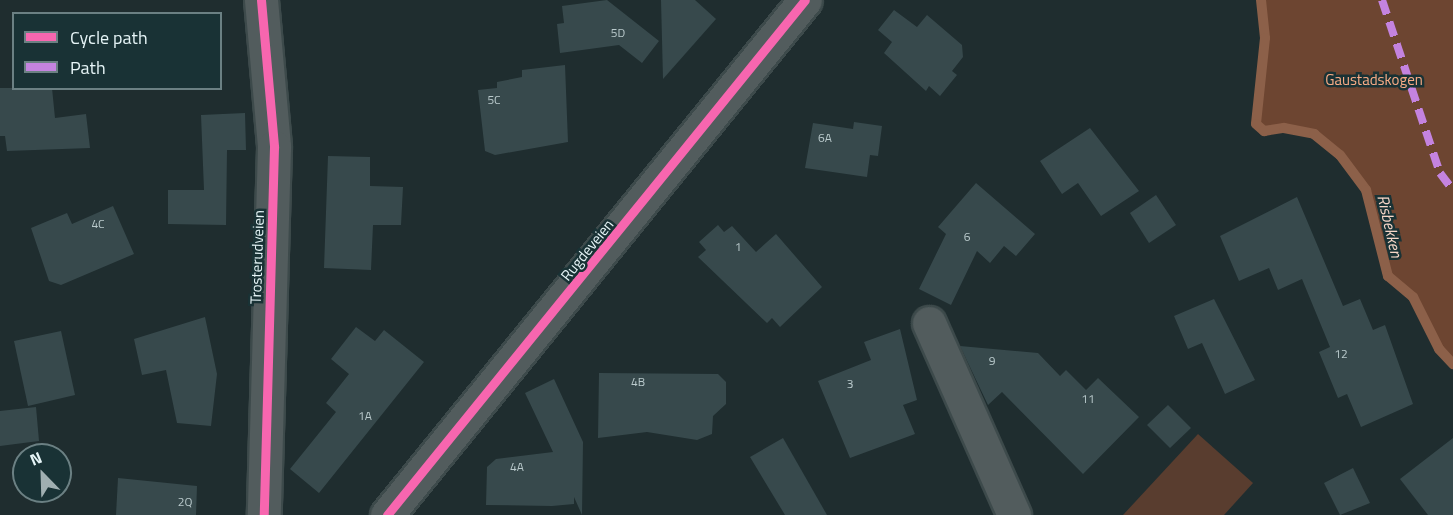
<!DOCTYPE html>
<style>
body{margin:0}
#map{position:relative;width:1453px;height:515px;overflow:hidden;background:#1f2d2f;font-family:"Titillium Web",sans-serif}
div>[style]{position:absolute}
.green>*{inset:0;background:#593d2f}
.forest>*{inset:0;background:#6d4531}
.stream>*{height:10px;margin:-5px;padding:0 5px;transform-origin:5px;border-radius:5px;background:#8c6049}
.building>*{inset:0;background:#37494c}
.roads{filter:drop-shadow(2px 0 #3d4a4b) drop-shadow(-2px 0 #3d4a4b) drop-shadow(0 2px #3d4a4b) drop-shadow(0 -2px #3d4a4b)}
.minor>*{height:33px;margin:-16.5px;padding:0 16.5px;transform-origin:16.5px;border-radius:16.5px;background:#525c5d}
.quiet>*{height:8px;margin-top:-4px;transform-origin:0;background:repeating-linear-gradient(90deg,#c483df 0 15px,transparent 0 23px)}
.cycleway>*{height:9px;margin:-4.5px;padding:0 4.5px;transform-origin:4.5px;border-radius:4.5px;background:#f766af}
span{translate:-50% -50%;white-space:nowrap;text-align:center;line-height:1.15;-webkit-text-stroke:5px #193235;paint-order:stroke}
.number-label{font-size:12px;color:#bacacc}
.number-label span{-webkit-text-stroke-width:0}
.park-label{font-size:15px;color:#f9ac86}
.street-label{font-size:15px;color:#e6f5f7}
.water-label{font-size:16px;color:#f6d6c7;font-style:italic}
.legend{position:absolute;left:12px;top:12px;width:210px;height:78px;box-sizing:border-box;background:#193235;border:2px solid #6b8083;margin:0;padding:8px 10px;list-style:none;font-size:18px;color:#e6f5f7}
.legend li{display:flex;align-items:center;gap:12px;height:30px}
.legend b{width:30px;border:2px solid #6b8083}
.north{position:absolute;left:12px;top:443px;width:60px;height:60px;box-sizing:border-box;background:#193235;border:2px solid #6b8083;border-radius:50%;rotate:337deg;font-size:16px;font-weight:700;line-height:24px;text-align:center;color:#e6f5f7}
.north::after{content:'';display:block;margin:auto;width:21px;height:27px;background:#a0afb1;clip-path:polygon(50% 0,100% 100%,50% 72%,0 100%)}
</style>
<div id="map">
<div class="green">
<i style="clip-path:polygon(1198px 434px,1253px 483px,1224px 515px,1123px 515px)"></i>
</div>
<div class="forest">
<i style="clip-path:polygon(1261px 0,1453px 0,1453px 364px,1439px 349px,1412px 297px,1388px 276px,1366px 190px,1340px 155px,1314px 134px,1284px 128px,1264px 131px,1256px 124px,1265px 38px)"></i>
</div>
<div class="stream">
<i style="left:1261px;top:0;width:38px;rotate:84deg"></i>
<i style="left:1265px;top:38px;width:86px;rotate:96deg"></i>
<i style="left:1256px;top:124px;width:11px;rotate:41deg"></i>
<i style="left:1264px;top:131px;width:20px;rotate:-9deg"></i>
<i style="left:1284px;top:128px;width:31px;rotate:11deg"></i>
<i style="left:1314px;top:134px;width:33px;rotate:39deg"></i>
<i style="left:1340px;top:155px;width:44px;rotate:53.4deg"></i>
<i style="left:1366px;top:190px;width:89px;rotate:75.7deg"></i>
<i style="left:1388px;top:276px;width:33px;rotate:40deg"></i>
<i style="left:1413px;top:297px;width:58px;rotate:63.4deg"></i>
<i style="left:1439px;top:349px;width:21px;rotate:47deg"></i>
</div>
<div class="building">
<i style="clip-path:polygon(607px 0,659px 41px,642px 63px,619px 45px,560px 53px,557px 24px,564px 23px,562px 6px)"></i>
<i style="clip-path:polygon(661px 0,695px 0,716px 19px,663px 79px)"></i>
<i style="clip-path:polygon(894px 10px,917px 27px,927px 15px,962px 45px,963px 57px,952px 71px,957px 75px,940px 96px,929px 86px,926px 91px,884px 53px,892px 42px,878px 30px)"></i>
<i style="clip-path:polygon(565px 65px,568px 142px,495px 155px,485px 151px,478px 90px,497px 88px,497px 82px,522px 77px,522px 70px)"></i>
<i style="clip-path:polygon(0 88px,52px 88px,55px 118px,86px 114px,90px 148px,7px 151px,5px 136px,0 136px)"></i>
<i style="clip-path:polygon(245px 113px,246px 150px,227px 150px,226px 225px,168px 224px,168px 190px,204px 190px,201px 115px)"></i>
<i style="clip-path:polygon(854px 122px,882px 126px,878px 156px,870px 155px,867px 177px,805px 168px,813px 123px,853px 129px)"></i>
<i style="clip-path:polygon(1090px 128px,1139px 191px,1101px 216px,1078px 183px,1062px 194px,1040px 161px)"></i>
<i style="clip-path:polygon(328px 156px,370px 157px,370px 186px,403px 187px,401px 225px,373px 225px,371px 270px,324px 268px)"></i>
<i style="clip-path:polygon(976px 183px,1035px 234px,1016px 256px,1004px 246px,990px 263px,977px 251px,951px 305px,919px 289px,946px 234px,938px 227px)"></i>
<i style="clip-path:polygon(1156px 195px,1176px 225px,1149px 243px,1130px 213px)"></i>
<i style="clip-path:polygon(1297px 197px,1343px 306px,1360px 299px,1373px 330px,1385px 325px,1413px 404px,1361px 427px,1347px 394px,1338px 398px,1319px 352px,1330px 347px,1302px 279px,1278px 290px,1269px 268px,1239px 281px,1220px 236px)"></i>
<i style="clip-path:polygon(113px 206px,134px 254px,61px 285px,49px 281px,31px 228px,67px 213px,72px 224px)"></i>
<i style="clip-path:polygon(718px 225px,724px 232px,732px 226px,756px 252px,776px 234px,822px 287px,780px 327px,772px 318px,767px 323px,698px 257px,706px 250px,699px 242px)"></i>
<i style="clip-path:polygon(1214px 299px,1255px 380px,1225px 394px,1202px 343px,1188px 349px,1174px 316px)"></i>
<i style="clip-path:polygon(205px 317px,217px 374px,211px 426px,177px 423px,166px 370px,142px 375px,134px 339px)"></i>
<i style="clip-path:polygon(356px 327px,375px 341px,384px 330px,424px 362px,319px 493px,290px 469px,336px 412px,326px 403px,349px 374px,331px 359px)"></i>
<i style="clip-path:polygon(900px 329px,917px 400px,903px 405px,915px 434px,850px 458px,818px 381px,871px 360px,864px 342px)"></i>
<i style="clip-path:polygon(61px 331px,75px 395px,28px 406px,14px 341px)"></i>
<i style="clip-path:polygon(960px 346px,1038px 353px,1060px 376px,1066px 370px,1086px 390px,1098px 378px,1139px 417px,1083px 474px,1002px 392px,988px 405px)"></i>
<i style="clip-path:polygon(599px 373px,718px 374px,726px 382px,726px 404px,713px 416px,712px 434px,697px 440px,647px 432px,598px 438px)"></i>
<i style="clip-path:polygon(554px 379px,583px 442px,582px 515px,574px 497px,574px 504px,552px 506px,486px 505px,487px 467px,496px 459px,553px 452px,525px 393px)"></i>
<i style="clip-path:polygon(1168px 405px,1191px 428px,1170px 448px,1147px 425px)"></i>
<i style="clip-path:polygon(36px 407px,39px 441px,0 446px,0 411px)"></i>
<i style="clip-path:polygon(783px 438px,827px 515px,785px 515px,750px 457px)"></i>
<i style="clip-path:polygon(1453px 438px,1453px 515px,1428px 515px,1400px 479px)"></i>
<i style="clip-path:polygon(1353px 468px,1370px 503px,1340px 515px,1324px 483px)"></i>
<i style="clip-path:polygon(118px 478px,197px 486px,196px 515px,116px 515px)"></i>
</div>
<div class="roads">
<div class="minor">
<i style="left:261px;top:0;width:148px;rotate:84.9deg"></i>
<i style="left:274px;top:147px;width:368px;rotate:91.6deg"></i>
<i style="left:929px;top:323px;width:210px;rotate:66.1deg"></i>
<i style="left:387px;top:515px;width:663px;rotate:-50.94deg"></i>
</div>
</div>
<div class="quiet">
<i style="left:1382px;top:0;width:182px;rotate:71.5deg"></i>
<i style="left:1440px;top:173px;width:21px;rotate:53deg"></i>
</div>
<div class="cycleway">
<i style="left:261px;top:0;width:148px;rotate:84.9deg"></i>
<i style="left:274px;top:147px;width:368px;rotate:91.6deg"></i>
<i style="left:387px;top:515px;width:663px;rotate:-50.94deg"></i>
</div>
<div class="number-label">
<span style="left:618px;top:33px">5D</span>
<span style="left:494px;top:100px">5C</span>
<span style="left:825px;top:138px">6A</span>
<span style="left:98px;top:224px">4C</span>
<span style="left:967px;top:237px">6</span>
<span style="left:738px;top:247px">1</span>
<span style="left:1341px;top:354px">12</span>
<span style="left:992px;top:361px">9</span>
<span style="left:638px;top:382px">4B</span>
<span style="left:850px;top:384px">3</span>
<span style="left:1088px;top:399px">11</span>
<span style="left:365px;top:416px">1A</span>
<span style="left:517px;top:467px">4A</span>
<span style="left:185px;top:502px">2Q</span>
</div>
<div class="park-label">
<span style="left:1374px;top:80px">Gaustadskogen</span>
</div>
<div class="street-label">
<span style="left:587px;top:250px;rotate:-51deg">Rugdeveien</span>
<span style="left:257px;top:257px;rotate:-88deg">Trosterudveien</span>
</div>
<div class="water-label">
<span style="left:1390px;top:226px;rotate:77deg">Risbekken</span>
</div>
<ul class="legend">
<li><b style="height:8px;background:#f766af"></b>Cycle path</li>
<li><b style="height:8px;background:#c483df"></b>Path</li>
</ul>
<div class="north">N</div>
</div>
